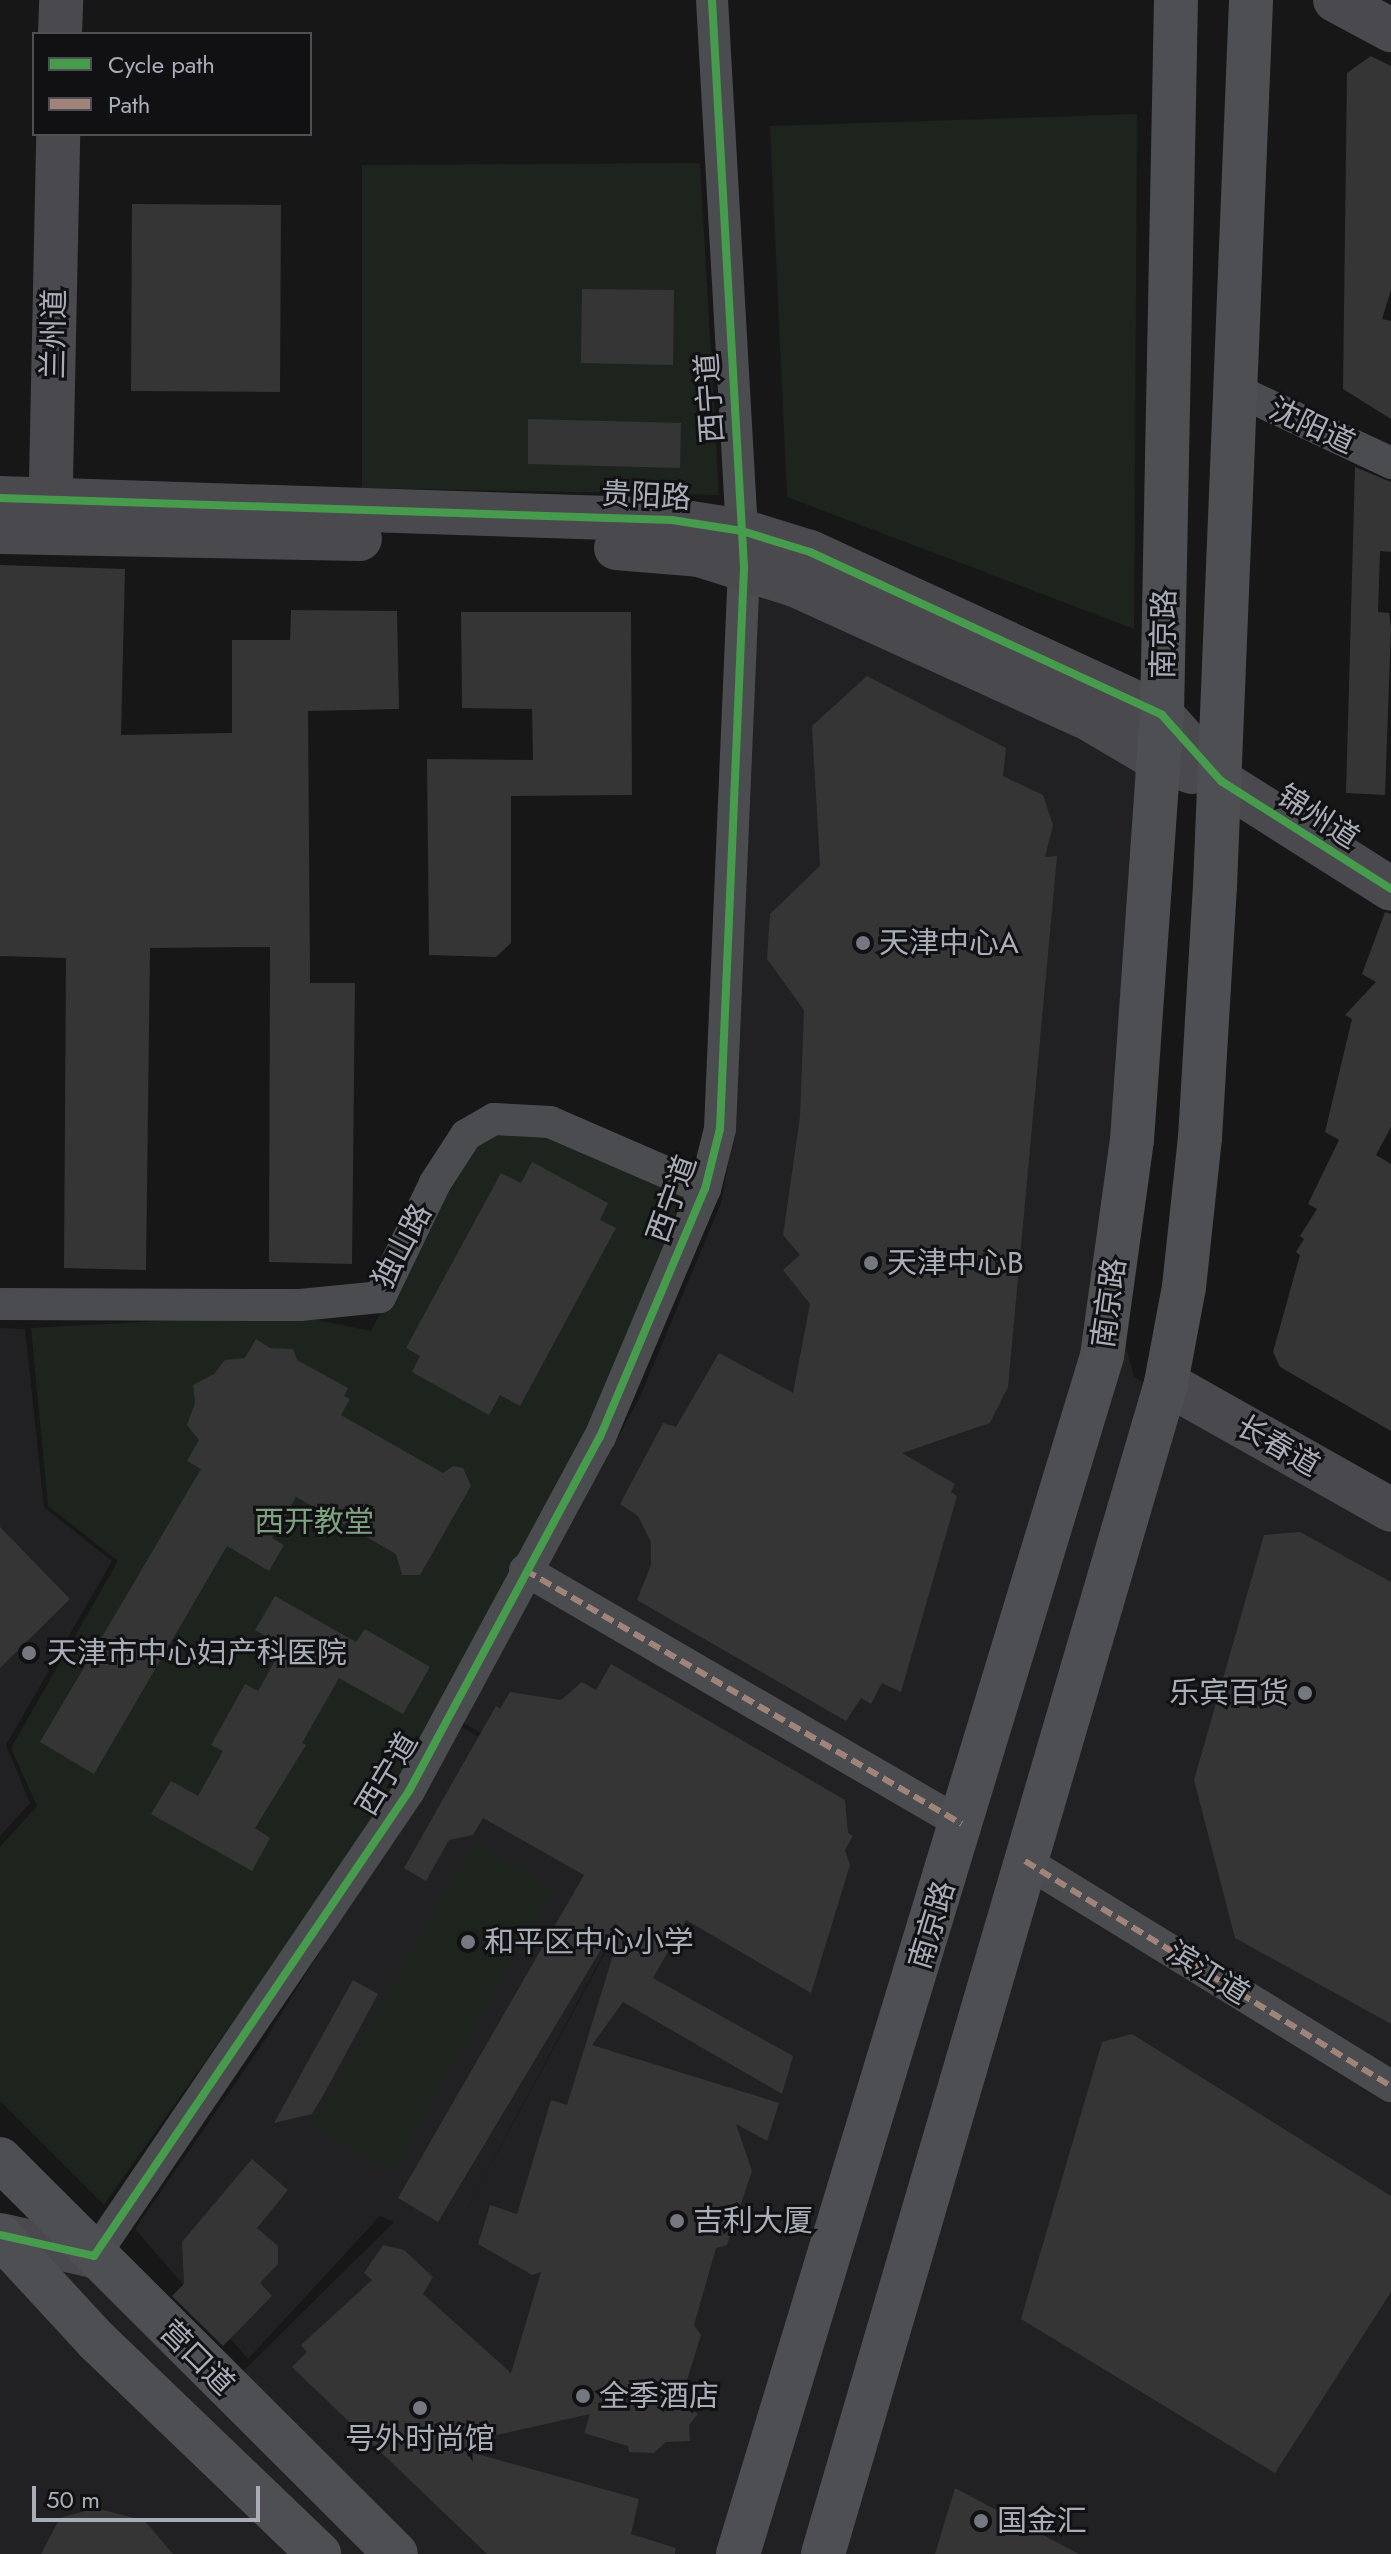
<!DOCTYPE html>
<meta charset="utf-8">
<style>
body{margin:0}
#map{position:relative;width:1391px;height:2554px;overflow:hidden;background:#171717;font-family:Jost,"Noto Sans SC",sans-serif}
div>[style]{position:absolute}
.built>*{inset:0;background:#212123}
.green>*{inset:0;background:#1d241e}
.building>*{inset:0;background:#353536}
.street>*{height:32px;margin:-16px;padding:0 16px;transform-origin:16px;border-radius:16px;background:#4b4c50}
.secondary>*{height:44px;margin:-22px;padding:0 22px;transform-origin:22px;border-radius:22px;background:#4a4a4e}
.primary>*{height:44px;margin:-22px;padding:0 22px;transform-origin:22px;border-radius:22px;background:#4d4f52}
.quiet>*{height:6px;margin-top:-3px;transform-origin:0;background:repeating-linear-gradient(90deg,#a18479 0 12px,transparent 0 18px)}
.cycleway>*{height:8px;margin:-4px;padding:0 4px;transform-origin:4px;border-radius:4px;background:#469c4c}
.dots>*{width:22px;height:22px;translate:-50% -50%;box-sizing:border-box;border:4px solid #111113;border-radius:50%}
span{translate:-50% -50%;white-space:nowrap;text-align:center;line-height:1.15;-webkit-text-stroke:6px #111113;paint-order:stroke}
.street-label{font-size:30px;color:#a8adb8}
.poi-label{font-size:30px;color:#a8adb8}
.left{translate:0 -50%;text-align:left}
.right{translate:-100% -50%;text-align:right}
.park-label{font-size:30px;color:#7fa381}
.legend{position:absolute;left:32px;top:32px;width:280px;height:104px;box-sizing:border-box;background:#111113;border:2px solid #4d4f55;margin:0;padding:10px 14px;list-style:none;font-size:24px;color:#a8adb8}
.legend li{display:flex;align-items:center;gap:16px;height:40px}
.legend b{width:40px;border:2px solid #4d4f55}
.scale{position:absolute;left:32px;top:2486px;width:228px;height:36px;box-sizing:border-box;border:4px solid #a8adb8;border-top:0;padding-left:10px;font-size:24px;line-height:28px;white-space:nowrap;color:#a8adb8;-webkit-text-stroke:6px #111113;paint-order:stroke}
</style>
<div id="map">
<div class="built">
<i style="clip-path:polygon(755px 586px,1144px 741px,1105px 1269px,1134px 1377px,1391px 1522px,1391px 2554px,0 2554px,0 2239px,31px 2211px,217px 2397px,394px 2222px,380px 2216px,248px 2359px,135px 2229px,263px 2043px,460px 1726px,664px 1841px,448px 2244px,666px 1840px,460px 1721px,639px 1399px,721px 1203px,736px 1122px)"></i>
<i style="clip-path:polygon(0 1328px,25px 1329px,44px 1507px,112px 1561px,6px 1745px,30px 1803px,0 1836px)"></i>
</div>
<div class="green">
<i style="clip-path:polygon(1137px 114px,1134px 629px,787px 497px,770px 126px)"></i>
<i style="clip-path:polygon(700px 163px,719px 495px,362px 488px,362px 165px)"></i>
<i style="clip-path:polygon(498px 1124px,551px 1128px,694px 1194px,590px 1434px,401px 1783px,104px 2205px,0 2101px,0 1847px,37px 1806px,11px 1748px,118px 1561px,48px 1506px,31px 1328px,288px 1314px,371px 1331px,473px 1139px)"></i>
<i style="clip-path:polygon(473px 1843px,553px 1889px,391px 2172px,311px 2126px)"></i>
</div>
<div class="building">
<i style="clip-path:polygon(1371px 56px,1391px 66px,1391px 290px,1382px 319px,1391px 321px,1391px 419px,1343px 389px,1347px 73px)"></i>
<i style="clip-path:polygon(132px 204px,281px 205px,280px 392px,131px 391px)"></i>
<i style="clip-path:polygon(582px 289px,674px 290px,673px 365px,581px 363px)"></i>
<i style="clip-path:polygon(528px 419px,681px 423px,680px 468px,528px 464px)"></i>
<i style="clip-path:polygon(1355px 467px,1391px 482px,1391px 552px,1380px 551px,1378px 612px,1389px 613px,1391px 628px,1385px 795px,1346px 793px)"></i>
<i style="clip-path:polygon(0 565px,125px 569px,121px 735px,232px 733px,232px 640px,290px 640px,291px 610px,397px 611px,399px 709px,308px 711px,310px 983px,355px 983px,352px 1264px,269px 1262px,270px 947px,150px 948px,146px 1270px,64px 1268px,66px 958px,0 956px)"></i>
<i style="clip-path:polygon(461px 612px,631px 612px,632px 795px,511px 796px,511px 943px,496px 957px,429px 955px,427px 759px,533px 760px,532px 709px,462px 708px)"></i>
<i style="clip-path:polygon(867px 676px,1006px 748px,1003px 776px,1043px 795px,1053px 825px,1045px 857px,1057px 856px,1008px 1387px,990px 1423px,902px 1453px,955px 1484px,951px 1492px,957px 1496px,901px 1692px,882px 1683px,871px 1704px,861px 1698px,846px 1721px,637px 1600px,651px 1565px,651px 1542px,638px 1516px,620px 1504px,663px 1423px,676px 1427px,719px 1353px,793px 1393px,810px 1304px,783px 1270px,800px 1255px,783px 1235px,800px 1117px,804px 1010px,767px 959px,770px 914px,820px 866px,812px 726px)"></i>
<i style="clip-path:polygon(1385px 912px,1391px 914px,1391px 1127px,1376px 1155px,1391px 1164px,1391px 1431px,1280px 1367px,1273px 1352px,1300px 1255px,1296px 1252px,1304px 1239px,1300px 1236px,1317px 1209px,1308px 1204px,1339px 1140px,1325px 1132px,1352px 1019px,1345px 1015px,1376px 982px,1362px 974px)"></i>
<i style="clip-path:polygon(532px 1162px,608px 1203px,600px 1220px,616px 1228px,520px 1406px,500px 1395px,489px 1415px,412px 1372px,420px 1356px,406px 1348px,501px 1173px,521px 1183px)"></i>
<i style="clip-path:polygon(256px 1339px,270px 1348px,293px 1349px,297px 1360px,348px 1388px,344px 1396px,350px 1399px,341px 1415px,443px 1473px,453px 1466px,463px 1468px,471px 1486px,420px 1575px,402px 1575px,396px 1554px,296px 1497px,272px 1538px,284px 1545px,269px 1571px,227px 1546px,94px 1774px,40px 1742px,201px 1469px,187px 1461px,199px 1440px,187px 1425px,195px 1403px,193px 1385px,214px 1374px,225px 1360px,245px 1358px)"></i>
<i style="clip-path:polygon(0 1527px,70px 1599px,0 1668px)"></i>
<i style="clip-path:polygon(1300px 1532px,1391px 1582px,1391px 2024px,1235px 1938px,1194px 1780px,1264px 1535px)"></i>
<i style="clip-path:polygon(275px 1596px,356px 1642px,365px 1629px,430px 1667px,403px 1714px,339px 1678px,302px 1743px,306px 1745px,255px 1828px,270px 1838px,252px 1871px,151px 1814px,171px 1781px,198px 1796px,223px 1751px,211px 1745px,245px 1684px,258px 1691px,283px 1646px,255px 1630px)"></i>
<i style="clip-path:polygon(611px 1664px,845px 1800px,848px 1833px,853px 1836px,845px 1850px,850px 1865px,811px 1993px,686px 1920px,653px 1978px,793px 2056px,782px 2094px,623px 2002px,592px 2045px,779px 2103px,767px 2141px,736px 2124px,752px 2171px,727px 2245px,716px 2248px,694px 2325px,701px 2335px,680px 2402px,698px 2414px,689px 2425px,690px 2441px,666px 2442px,654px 2453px,629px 2452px,628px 2446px,584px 2433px,590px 2414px,492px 2436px,491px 2440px,459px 2449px,639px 2499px,631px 2534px,676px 2548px,675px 2554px,487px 2554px,292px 2367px,307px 2352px,301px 2345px,372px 2280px,364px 2273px,383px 2245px,404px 2250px,433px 2277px,423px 2294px,511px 2373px,541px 2272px,532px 2275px,478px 2244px,490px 2205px,517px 2214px,551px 2100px,567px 2105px,621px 1929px,615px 1926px,438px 2222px,398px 2198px,584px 1875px,483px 1818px,473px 1835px,449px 1840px,426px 1881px,404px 1868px,496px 1706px,500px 1709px,510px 1692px,561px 1700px,582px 1682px,596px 1690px)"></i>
<i style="clip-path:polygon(353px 1980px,378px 1994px,324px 2094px,312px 2114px,274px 2123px)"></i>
<i style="clip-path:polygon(1132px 2034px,1391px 2196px,1391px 2292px,1275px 2473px,1021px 2319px,1102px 2042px)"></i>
<i style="clip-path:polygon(252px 2159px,288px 2190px,257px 2228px,278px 2246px,278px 2264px,260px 2283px,272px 2296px,223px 2346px,172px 2296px,184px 2284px,182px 2242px)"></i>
<i style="clip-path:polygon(955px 2488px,1079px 2554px,935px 2554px)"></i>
<i style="clip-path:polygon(96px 2508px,145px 2521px,173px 2554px,41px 2554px,60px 2518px)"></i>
</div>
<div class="street">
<i style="left:1234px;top:389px;width:174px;rotate:25.2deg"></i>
<i style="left:0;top:1304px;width:300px;rotate:0.2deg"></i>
<i style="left:300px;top:1305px;width:80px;rotate:-5.7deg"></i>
<i style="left:380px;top:1297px;width:127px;rotate:-64.2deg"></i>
<i style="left:435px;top:1183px;width:57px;rotate:-57.1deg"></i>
<i style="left:466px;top:1135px;width:32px;rotate:-30deg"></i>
<i style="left:494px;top:1119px;width:56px;rotate:3.1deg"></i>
<i style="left:550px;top:1122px;width:169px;rotate:23.4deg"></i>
<i style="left:525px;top:1570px;width:505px;rotate:30.17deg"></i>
<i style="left:1025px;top:1861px;width:430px;rotate:31.6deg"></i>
<i style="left:94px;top:2256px;width:562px;rotate:-55.89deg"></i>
<i style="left:409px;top:1791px;width:402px;rotate:-61.7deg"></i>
<i style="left:600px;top:1437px;width:269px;rotate:-67.1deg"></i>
<i style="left:705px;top:1189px;width:62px;rotate:-76deg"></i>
<i style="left:720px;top:1129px;width:563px;rotate:-87.55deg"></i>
<i style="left:744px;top:567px;width:568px;rotate:-93.23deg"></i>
</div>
<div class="secondary">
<i style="left:1335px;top:0;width:64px;rotate:28.2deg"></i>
<i style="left:60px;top:34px;width:34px;rotate:-88deg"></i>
<i style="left:0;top:498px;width:672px;rotate:1.88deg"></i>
<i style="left:672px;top:520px;width:71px;rotate:8.9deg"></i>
<i style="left:742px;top:531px;width:71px;rotate:17.2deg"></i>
<i style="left:810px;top:552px;width:388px;rotate:24.8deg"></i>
<i style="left:1162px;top:715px;width:89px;rotate:48.2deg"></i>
<i style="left:1221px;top:781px;width:201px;rotate:32.4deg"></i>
<i style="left:50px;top:528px;width:394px;rotate:-88.8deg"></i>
<i style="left:0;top:532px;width:360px;rotate:1.1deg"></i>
<i style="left:616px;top:548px;width:83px;rotate:4.8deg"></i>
<i style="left:699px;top:555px;width:101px;rotate:17.4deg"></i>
<i style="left:795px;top:585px;width:325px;rotate:24.5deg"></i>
<i style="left:1091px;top:720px;width:80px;rotate:30.7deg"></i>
<i style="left:1160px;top:761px;width:34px;rotate:19deg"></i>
<i style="left:1166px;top:1383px;width:258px;rotate:29.4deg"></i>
<i style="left:0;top:2235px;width:96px;rotate:12.6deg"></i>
</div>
<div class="primary">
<i style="left:0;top:2159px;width:559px;rotate:44.93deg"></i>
<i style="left:0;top:2236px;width:143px;rotate:47.3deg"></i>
<i style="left:97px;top:2341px;width:308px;rotate:43.8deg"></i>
<i style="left:738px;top:2554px;width:1252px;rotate:-73.1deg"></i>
<i style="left:1102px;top:1356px;width:218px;rotate:-82.1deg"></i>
<i style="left:1132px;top:1140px;width:426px;rotate:-86deg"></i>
<i style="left:1162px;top:715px;width:715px;rotate:-88.88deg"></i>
<i style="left:823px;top:2554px;width:1220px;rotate:-73.67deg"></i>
<i style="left:1166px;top:1383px;width:98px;rotate:-79.4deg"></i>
<i style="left:1184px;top:1287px;width:150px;rotate:-83.9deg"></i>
<i style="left:1200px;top:1138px;width:252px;rotate:-86.6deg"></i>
<i style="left:1215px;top:886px;width:887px;rotate:-87.67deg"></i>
</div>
<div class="quiet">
<i style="left:525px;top:1570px;width:505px;rotate:30.17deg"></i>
<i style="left:1025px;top:1861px;width:430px;rotate:31.6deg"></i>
</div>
<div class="cycleway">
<i style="left:0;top:498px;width:672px;rotate:1.88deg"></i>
<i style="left:672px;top:520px;width:71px;rotate:8.9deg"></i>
<i style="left:742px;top:531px;width:71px;rotate:17.2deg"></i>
<i style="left:810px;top:552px;width:388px;rotate:24.8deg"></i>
<i style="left:1162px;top:715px;width:89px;rotate:48.2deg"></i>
<i style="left:1221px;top:781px;width:201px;rotate:32.4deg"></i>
<i style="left:0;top:2235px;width:96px;rotate:12.6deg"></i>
<i style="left:94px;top:2256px;width:562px;rotate:-55.89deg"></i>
<i style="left:409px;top:1791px;width:402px;rotate:-61.7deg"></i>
<i style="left:600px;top:1437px;width:269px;rotate:-67.1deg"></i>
<i style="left:705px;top:1189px;width:62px;rotate:-76deg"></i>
<i style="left:720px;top:1129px;width:563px;rotate:-87.55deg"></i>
<i style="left:744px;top:567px;width:568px;rotate:-93.23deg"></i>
</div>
<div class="dots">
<i style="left:863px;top:943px;background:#757880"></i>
<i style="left:871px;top:1263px;background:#757880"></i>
<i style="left:29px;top:1653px;background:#757880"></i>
<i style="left:1305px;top:1693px;background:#757880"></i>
<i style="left:468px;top:1942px;background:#757880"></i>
<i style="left:677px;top:2221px;background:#757880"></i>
<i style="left:583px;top:2396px;background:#757880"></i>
<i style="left:420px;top:2408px;background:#757880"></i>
<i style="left:981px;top:2521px;background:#757880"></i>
</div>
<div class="street-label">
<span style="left:54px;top:334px;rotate:-89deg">兰州道</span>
<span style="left:710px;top:398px;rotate:-94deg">西宁道</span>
<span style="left:1312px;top:426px;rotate:25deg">沈阳道</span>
<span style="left:646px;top:496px;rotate:3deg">贵阳路</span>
<span style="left:1164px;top:634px;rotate:-89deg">南京路</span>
<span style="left:1318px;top:817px;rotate:33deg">锦州道</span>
<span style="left:672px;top:1199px;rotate:-70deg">西宁道</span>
<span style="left:402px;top:1246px;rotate:-62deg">独山路</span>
<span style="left:1109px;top:1303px;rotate:-82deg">南京路</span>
<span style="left:1278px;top:1446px;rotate:30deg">长春道</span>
<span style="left:387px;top:1774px;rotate:-59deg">西宁道</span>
<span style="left:932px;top:1925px;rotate:-73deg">南京路</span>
<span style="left:1208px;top:1973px;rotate:32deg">滨江道</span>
<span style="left:197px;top:2358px;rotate:45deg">营口道</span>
</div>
<div class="poi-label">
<span class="left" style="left:879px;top:943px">天津中心A</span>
<span class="left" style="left:887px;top:1263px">天津中心B</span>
<span class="left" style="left:47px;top:1653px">天津市中心妇产科医院</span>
<span class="right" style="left:1289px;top:1693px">乐宾百货</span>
<span class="left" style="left:484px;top:1942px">和平区中心小学</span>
<span class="left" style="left:693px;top:2221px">吉利大厦</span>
<span class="left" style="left:599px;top:2396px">全季酒店</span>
<span style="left:420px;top:2439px">号外时尚馆</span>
<span class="left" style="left:997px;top:2521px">国金汇</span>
</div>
<div class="park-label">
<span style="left:314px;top:1522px">西开教堂</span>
</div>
<ul class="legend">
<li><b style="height:10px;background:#469c4c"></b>Cycle path</li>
<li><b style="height:10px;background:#a18479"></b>Path</li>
</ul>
<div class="scale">50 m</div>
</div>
